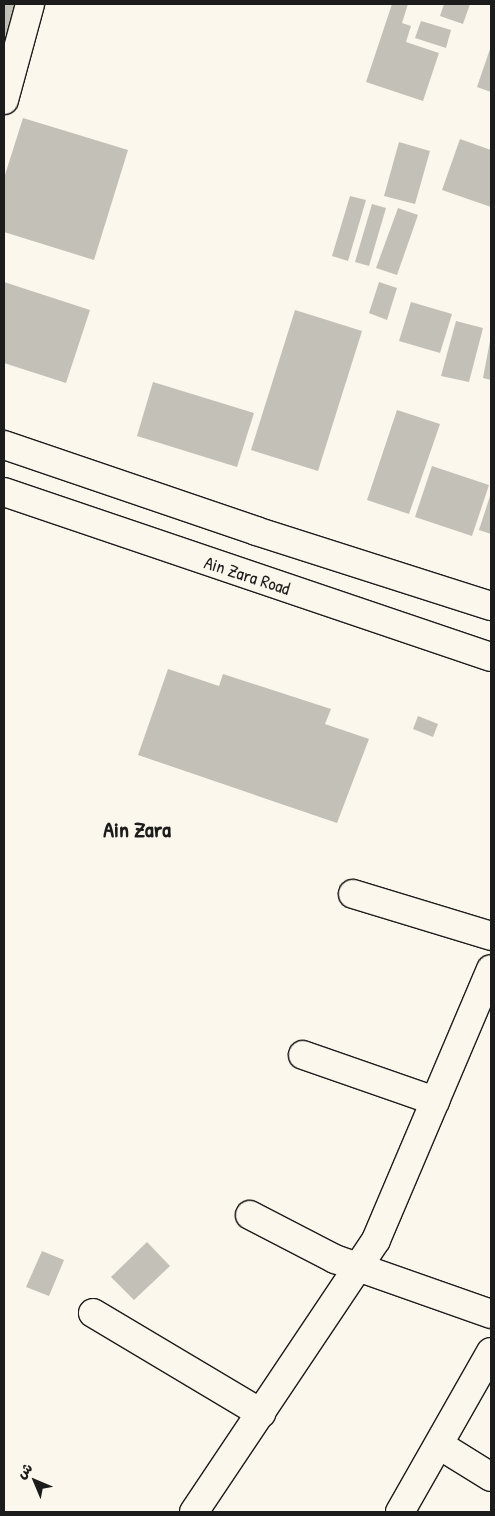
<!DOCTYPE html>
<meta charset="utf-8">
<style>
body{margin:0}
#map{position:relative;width:495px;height:1516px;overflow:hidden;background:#fbf7ec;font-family:"Patrick Hand","Playpen Sans Arabic",sans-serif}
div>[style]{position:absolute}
.building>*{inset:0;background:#c3c0b8}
.roads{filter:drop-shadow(1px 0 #1c1c1c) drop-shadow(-1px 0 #1c1c1c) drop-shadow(0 1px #1c1c1c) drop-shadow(0 -1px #1c1c1c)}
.minor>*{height:28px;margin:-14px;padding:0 14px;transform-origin:14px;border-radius:14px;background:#fbf7ec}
.secondary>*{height:28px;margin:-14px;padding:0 14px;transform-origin:14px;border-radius:14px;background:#fbf7ec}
.primary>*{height:28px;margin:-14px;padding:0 14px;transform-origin:14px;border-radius:14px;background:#fbf7ec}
span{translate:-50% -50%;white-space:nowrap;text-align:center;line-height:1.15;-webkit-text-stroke:4.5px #fbf7ec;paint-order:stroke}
.street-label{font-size:18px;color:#1c1c1c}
.district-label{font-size:22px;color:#1c1c1c;font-weight:700}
.frame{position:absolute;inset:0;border:5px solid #1c1c1c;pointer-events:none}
.north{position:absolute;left:10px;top:1456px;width:50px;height:50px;-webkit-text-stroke:4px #fbf7ec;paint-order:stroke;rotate:315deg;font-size:14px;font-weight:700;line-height:20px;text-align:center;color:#1c1c1c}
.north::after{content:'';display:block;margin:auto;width:18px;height:22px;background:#1c1c1c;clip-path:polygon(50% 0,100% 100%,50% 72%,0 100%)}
</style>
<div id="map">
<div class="building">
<i style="clip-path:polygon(4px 4px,16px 4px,5px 38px,4px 37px)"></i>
<i style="clip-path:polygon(392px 4px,408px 4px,402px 23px,411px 26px,406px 42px,439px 53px,423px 101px,366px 82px)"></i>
<i style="clip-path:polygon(444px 4px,470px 4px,463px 24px,440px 16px)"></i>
<i style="clip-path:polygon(421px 21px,451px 30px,446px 48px,415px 38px)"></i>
<i style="clip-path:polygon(491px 46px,491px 92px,477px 87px)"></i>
<i style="clip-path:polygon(23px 118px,128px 150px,94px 260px,4px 232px,4px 178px)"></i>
<i style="clip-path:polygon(460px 139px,491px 150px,491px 207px,442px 190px)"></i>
<i style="clip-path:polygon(399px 142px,430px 151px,415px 204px,384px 196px)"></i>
<i style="clip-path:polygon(350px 196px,366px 200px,348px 261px,332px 256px)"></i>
<i style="clip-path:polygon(372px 204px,386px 208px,369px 266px,355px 262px)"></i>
<i style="clip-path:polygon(398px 208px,418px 215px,397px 275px,376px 268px)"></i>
<i style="clip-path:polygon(4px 282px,90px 310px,66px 383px,4px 363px)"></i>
<i style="clip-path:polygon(379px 282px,397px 288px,387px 320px,369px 313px)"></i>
<i style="clip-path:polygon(411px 302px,452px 314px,440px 353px,399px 341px)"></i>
<i style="clip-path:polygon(295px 310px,362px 331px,318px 471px,251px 450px)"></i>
<i style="clip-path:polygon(456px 321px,483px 328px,469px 382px,441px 376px)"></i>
<i style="clip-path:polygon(490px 341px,491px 341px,491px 380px,483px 378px)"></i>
<i style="clip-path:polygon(153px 382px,254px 413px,237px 467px,137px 436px)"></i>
<i style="clip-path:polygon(397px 410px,440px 424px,409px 514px,367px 500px)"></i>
<i style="clip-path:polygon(432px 466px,489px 485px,472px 536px,415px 517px)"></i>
<i style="clip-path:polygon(491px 493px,491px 534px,479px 530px)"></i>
<i style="clip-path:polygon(168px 669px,219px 686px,223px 674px,331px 709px,325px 724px,369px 739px,337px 823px,138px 755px)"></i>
<i style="clip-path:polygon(418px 716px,438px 724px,433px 737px,413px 729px)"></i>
<i style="clip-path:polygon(147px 1242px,170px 1266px,134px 1300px,111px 1277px)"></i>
<i style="clip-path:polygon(42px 1251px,64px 1260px,49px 1296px,26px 1287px)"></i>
</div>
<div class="roads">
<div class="minor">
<i style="left:4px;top:100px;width:99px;rotate:-74.8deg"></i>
<i style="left:353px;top:894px;width:144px;rotate:16.9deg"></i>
<i style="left:303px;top:1055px;width:140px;rotate:19.2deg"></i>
<i style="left:250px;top:1215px;width:96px;rotate:27.4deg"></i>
<i style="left:335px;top:1259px;width:165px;rotate:19.4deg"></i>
<i style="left:93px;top:1313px;width:196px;rotate:30.8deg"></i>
<i style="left:441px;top:1446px;width:59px;rotate:31.8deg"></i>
<i style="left:194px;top:1512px;width:327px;rotate:-56.2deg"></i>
<i style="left:376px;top:1240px;width:294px;rotate:-67deg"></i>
</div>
<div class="secondary">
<i style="left:400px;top:1512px;width:184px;rotate:-60.4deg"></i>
</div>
<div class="primary">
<i style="left:4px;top:445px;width:266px;rotate:18.8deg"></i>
<i style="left:256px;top:531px;width:247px;rotate:17.7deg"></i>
<i style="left:4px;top:492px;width:514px;rotate:18.72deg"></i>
</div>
</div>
<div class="street-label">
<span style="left:247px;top:576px;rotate:18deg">Ain Zara Road</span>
</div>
<div class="district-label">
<span style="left:137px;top:830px">Ain Zara</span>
</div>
<div class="frame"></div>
<div class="north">ش</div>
</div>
